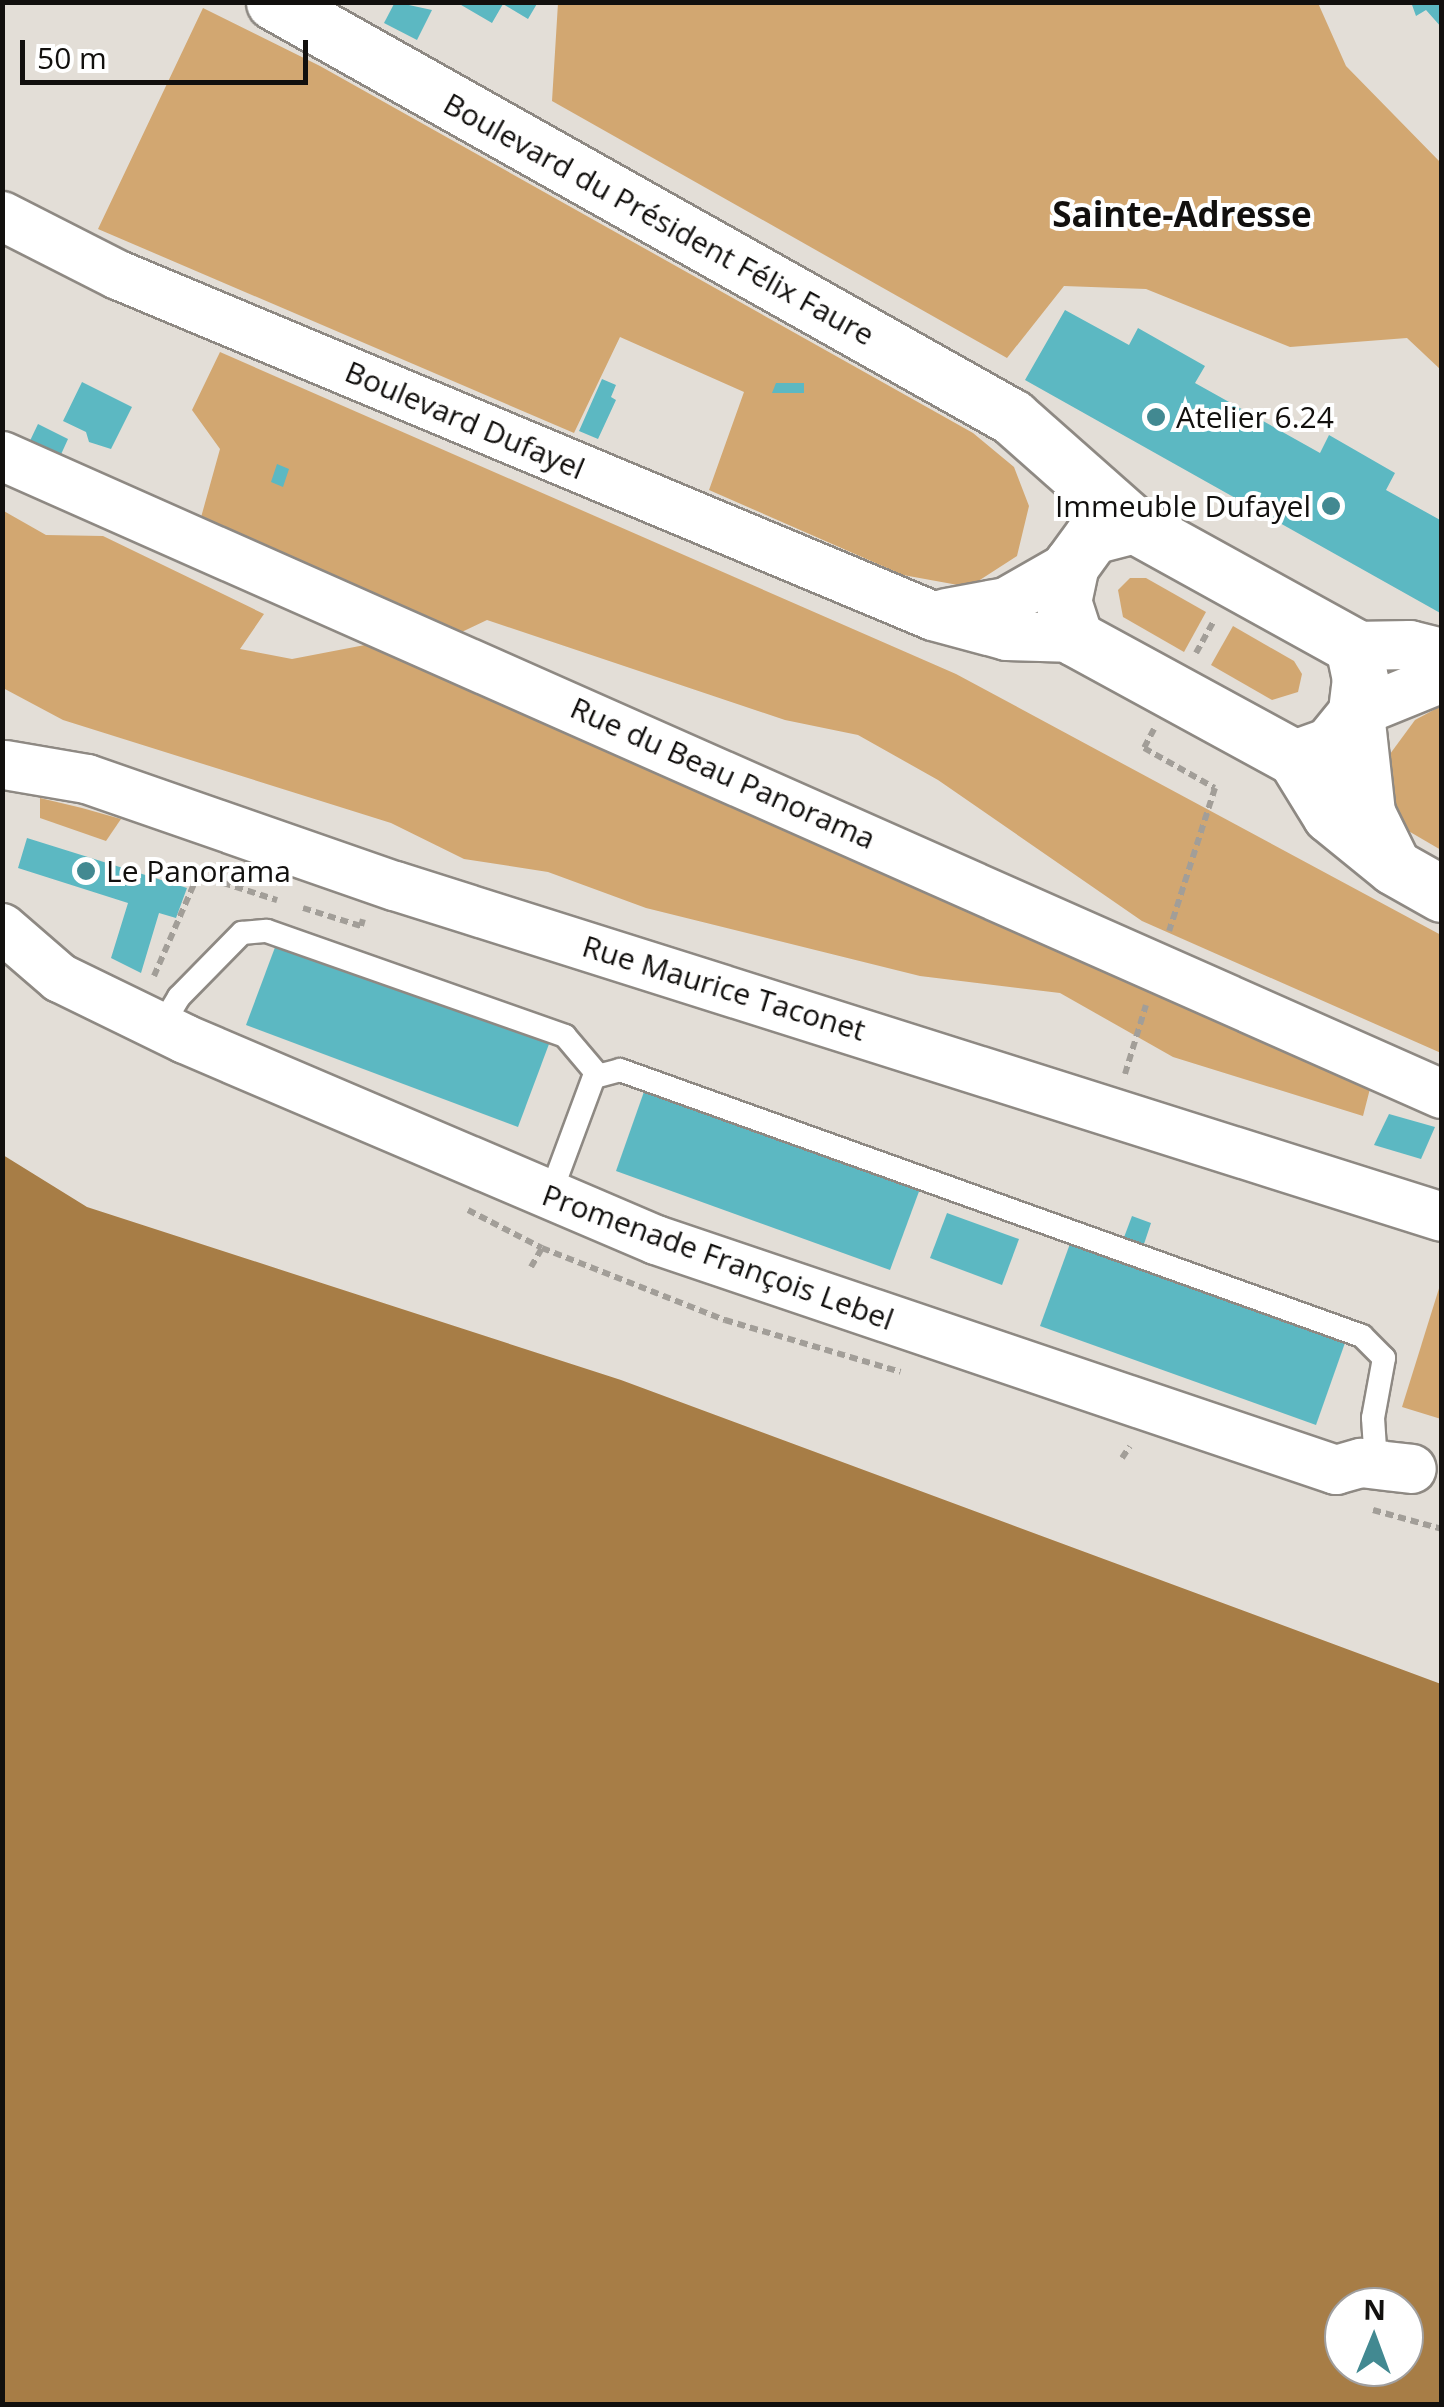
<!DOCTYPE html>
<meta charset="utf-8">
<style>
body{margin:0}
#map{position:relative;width:1444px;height:2407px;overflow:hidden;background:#e3ded7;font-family:"Open Sans",sans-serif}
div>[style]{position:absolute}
.green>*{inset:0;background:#d2a771}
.water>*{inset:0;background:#a77d46}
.building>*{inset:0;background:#5cb8c2}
.path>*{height:6px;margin-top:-3px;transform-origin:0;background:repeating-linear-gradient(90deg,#a29e98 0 8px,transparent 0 13px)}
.roads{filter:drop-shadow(2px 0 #8e8983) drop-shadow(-2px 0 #8e8983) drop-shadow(0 2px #8e8983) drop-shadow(0 -2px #8e8983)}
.service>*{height:22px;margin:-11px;padding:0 11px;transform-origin:11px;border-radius:11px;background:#fff}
.minor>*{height:48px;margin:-24px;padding:0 24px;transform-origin:24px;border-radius:24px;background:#fff}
.tertiary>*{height:55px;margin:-27.5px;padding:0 27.5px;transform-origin:27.5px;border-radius:27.5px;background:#fff}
.dots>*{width:28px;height:28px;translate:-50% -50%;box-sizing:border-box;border:5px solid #fff;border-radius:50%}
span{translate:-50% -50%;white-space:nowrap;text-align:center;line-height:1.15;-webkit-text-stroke:8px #fff;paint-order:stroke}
.street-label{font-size:30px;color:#12100e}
.poi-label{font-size:30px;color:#12100e}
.left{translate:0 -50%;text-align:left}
.right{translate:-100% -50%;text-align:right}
.quarter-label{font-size:35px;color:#12100e;font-weight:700}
.frame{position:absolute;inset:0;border:5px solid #12100e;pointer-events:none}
.north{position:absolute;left:1324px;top:2287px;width:100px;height:100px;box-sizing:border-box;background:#fff;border:2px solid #a09f9f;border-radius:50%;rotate:1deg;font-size:28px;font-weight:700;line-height:40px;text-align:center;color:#12100e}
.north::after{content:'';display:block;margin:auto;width:35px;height:45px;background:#428991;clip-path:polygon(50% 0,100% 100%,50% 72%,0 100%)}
.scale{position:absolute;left:20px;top:40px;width:288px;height:45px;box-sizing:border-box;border:5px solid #12100e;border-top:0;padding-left:12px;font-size:30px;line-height:35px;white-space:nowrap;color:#12100e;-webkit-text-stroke:8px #fff;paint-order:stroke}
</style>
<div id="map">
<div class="green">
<i style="clip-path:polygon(558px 3px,1318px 3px,1346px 66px,1441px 163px,1441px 370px,1407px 338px,1290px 347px,1146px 289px,1064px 286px,1007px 358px,552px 101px)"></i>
<i style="clip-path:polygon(203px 8px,320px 66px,973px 433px,1014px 467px,1029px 506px,1017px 556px,969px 587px,903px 575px,709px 490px,744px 392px,620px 337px,574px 433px,98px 229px)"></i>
<i style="clip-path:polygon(220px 352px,956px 674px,1441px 935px,1441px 1053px,1142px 921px,938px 780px,858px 735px,785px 720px,487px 620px,447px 639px,200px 521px,220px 449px,192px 410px)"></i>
<i style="clip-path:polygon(2px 510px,46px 535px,103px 536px,264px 614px,240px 649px,292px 659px,365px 645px,1373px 1077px,1363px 1116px,1173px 1057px,1060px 993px,920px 976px,646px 908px,548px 872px,464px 859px,391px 823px,63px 720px,3px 688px)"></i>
<i style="clip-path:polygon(1130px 578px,1146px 578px,1206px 612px,1184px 652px,1123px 617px,1118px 590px)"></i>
<i style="clip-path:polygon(1233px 626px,1294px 661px,1302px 674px,1298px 692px,1272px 700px,1211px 665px)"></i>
<i style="clip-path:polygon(1441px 706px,1441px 850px,1405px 829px,1390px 790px,1390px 754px,1415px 720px)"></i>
<i style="clip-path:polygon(40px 798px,82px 808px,121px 819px,106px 841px,40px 818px)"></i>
<i style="clip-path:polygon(1441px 1282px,1442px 1282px,1441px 1419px,1402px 1407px)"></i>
</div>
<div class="water">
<i style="clip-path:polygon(evenodd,3px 1155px,87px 1207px,621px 1380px,1441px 1684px,1441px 2404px,3px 2404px,3px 1155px,1344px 2307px,1404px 2307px,1404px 2367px,1344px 2367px,1344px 2307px)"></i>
</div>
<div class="building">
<i style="clip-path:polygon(395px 2px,432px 10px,417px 40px,384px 23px)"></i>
<i style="clip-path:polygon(456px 2px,538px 2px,528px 19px,503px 4px,492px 23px)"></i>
<i style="clip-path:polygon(1411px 2px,1442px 2px,1442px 28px,1426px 10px,1416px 16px)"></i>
<i style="clip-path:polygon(1065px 310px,1129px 345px,1138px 328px,1205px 366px,1195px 383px,1320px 453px,1329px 435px,1395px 473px,1386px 490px,1442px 521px,1442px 614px,1025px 380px)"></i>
<i style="clip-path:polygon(602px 379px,616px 385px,611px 397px,616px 400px,598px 439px,579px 431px)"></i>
<i style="clip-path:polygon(82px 382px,132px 407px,111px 449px,89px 442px,86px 432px,63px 421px)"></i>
<i style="clip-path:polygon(776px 383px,804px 383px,804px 393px,772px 393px)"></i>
<i style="clip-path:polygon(38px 424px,68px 439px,58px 461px,27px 447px)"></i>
<i style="clip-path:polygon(277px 464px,289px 469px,283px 487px,271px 482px)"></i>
<i style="clip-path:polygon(27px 838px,187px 888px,176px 918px,159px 913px,141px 973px,111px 958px,128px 903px,18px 868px)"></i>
<i style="clip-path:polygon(277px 942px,549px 1044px,518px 1127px,246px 1025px)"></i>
<i style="clip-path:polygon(646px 1086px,921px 1186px,890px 1270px,616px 1171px)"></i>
<i style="clip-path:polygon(1389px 1114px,1435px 1127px,1421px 1159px,1374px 1145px)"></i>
<i style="clip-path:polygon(947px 1213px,1019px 1239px,1002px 1285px,930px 1258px)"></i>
<i style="clip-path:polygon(1132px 1216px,1151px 1223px,1143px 1247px,1123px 1240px)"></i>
<i style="clip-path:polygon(1071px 1241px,1346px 1340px,1316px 1425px,1040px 1326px)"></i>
</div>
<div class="path">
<i style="left:1196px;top:653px;width:38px;rotate:-61deg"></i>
<i style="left:1154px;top:729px;width:21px;rotate:118deg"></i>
<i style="left:1144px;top:748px;width:81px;rotate:29.4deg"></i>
<i style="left:1215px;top:788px;width:150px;rotate:107.8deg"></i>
<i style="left:303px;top:908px;width:61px;rotate:17.2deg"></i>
<i style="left:361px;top:926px;width:7px;rotate:-74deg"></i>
<i style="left:154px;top:976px;width:110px;rotate:-66.5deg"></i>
<i style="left:198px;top:875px;width:83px;rotate:17.6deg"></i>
<i style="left:1125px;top:1074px;width:72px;rotate:-73.1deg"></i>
<i style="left:468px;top:1210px;width:83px;rotate:27.2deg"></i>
<i style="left:542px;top:1248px;width:197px;rotate:21.5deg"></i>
<i style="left:725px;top:1320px;width:183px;rotate:16.5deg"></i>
<i style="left:531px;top:1267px;width:22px;rotate:-60deg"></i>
<i style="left:1122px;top:1458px;width:14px;rotate:-56deg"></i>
<i style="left:1373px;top:1510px;width:72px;rotate:15.4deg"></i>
</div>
<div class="roads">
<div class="service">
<i style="left:161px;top:1027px;width:35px;rotate:-59deg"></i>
<i style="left:179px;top:997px;width:90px;rotate:-45.5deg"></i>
<i style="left:242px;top:933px;width:25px;rotate:-5deg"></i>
<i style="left:267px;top:931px;width:316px;rotate:19.4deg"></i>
<i style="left:565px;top:1036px;width:51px;rotate:49.8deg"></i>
<i style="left:550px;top:1195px;width:126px;rotate:-69.6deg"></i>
<i style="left:594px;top:1077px;width:27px;rotate:-15deg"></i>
<i style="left:620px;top:1070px;width:788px;rotate:19.72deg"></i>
<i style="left:1362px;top:1336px;width:31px;rotate:45deg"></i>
<i style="left:1384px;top:1358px;width:61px;rotate:100.4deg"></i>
<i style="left:1373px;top:1418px;width:45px;rotate:86.2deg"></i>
</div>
<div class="minor">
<i style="left:2px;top:216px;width:130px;rotate:27deg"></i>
<i style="left:118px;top:275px;width:883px;rotate:22.7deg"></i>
<i style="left:933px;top:616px;width:77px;rotate:15.1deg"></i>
<i style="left:1007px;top:636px;width:68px;rotate:1.7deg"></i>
<i style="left:2px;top:456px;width:1575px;rotate:23.9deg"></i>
<i style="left:946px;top:613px;width:61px;rotate:-10.4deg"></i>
<i style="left:1006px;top:602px;width:75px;rotate:-29.6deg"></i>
<i style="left:1353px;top:646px;width:57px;rotate:-1deg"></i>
<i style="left:1410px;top:645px;width:33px;rotate:14deg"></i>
<i style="left:1356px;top:713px;width:93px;rotate:-22.1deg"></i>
<i style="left:5px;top:765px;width:83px;rotate:9.7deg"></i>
<i style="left:87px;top:779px;width:326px;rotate:19.2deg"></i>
<i style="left:395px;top:886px;width:1098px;rotate:17.54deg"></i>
<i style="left:2px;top:928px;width:77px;rotate:40.8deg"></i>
<i style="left:60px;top:978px;width:139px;rotate:26deg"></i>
<i style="left:185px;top:1039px;width:512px;rotate:23.11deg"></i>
<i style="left:656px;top:1240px;width:718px;rotate:18.69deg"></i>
<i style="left:1336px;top:1470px;width:26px;rotate:-16deg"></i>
<i style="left:1361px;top:1463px;width:51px;rotate:6.7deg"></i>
</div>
<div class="tertiary">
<i style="left:274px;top:2px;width:847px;rotate:29.35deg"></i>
<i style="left:1012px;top:417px;width:163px;rotate:41.5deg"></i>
<i style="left:1134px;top:525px;width:250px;rotate:28.9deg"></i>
<i style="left:1353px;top:646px;width:33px;rotate:78deg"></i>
<i style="left:1360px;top:678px;width:35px;rotate:97deg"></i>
<i style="left:1356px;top:713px;width:41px;rotate:129.1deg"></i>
<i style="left:1330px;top:745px;width:37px;rotate:160deg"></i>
<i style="left:1295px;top:758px;width:251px;rotate:-151.4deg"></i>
<i style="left:1075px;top:638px;width:38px;rotate:-108deg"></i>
<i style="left:1063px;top:602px;width:38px;rotate:-78deg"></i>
<i style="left:1071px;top:565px;width:36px;rotate:-54deg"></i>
<i style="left:1092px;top:536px;width:43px;rotate:-14.7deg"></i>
<i style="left:1356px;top:713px;width:101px;rotate:83.7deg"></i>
<i style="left:1367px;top:813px;width:52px;rotate:63.9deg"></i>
<i style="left:1295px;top:758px;width:67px;rotate:58.4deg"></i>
<i style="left:1330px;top:815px;width:82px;rotate:39.1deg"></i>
<i style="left:1394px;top:867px;width:55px;rotate:29.4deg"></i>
</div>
</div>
<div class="dots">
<i style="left:1156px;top:417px;background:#428991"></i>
<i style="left:1331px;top:506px;background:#428991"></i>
<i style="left:86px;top:871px;background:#428991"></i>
</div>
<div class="street-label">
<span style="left:659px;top:219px;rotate:29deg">Boulevard du Président Félix Faure</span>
<span style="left:465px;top:420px;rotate:23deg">Boulevard Dufayel</span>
<span style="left:723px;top:773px;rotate:24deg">Rue du Beau Panorama</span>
<span style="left:724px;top:988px;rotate:17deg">Rue Maurice Taconet</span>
<span style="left:718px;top:1257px;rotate:20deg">Promenade François Lebel</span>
</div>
<div class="poi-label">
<span class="left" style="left:1176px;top:417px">Atelier 6.24</span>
<span class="right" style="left:1311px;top:506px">Immeuble Dufayel</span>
<span class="left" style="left:106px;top:871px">Le Panorama</span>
</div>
<div class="quarter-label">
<span style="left:1182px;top:214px">Sainte-Adresse</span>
</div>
<div class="frame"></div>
<div class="north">N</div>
<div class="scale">50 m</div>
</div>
